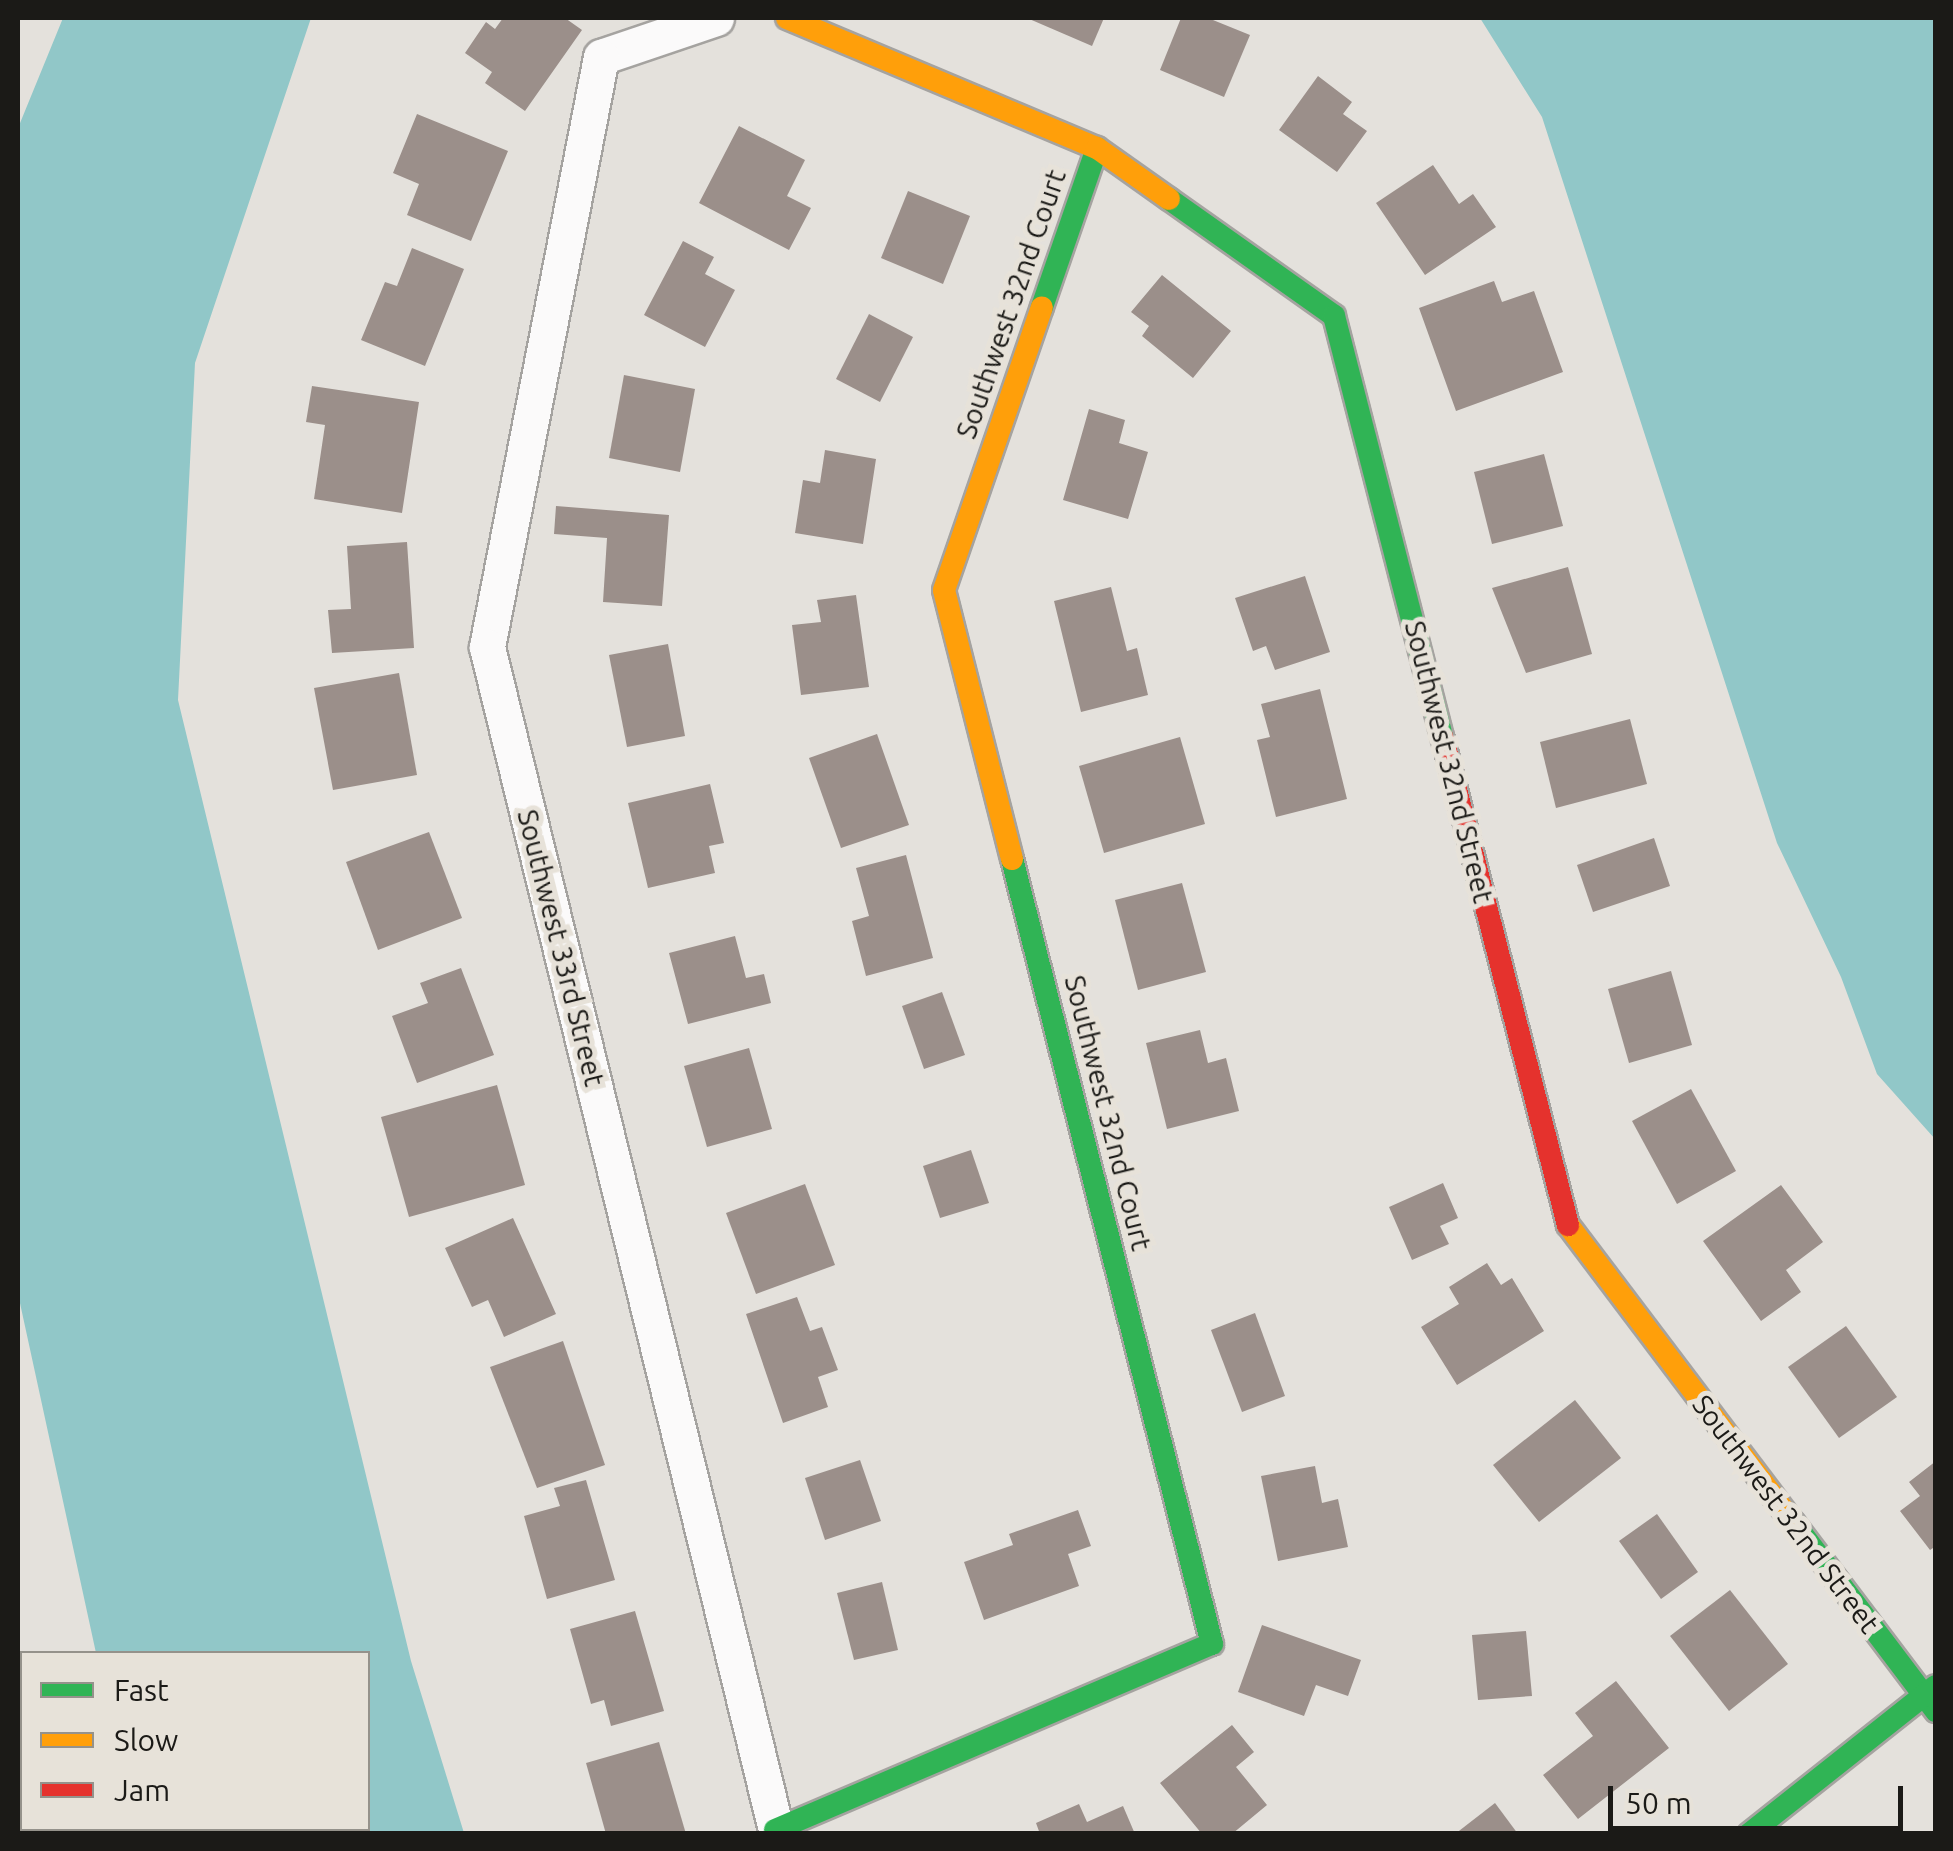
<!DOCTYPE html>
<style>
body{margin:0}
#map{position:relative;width:1953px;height:1851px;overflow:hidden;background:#e4e1dc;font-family:Ubuntu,sans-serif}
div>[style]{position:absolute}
.water>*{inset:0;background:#91c7c8}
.building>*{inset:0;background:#9b8f8a}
.roads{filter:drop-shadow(2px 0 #a5a3a0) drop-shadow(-2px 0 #a5a3a0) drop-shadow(0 2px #a5a3a0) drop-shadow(0 -2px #a5a3a0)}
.street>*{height:35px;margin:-17.5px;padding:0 17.5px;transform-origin:17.5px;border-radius:17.5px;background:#fbfafa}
.fast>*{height:22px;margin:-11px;padding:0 11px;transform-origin:11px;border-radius:11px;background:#30b455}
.slow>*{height:22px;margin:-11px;padding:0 11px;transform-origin:11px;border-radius:11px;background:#ff9f0a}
.jam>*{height:22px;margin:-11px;padding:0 11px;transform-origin:11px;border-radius:11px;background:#e5322d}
span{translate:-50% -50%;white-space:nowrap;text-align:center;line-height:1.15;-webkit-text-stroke:10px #e7e2d9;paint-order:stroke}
.street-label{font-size:28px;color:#1b1a17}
.frame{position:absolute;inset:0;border:20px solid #1b1a17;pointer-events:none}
.legend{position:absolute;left:20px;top:1651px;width:350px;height:180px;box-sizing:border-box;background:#e7e2d9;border:2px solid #95928b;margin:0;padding:12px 18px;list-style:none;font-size:30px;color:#1b1a17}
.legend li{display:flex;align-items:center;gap:20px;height:50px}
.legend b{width:50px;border:2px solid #95928b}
.scale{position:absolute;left:1608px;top:1786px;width:295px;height:45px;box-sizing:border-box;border:5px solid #1b1a17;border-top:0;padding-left:12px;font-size:30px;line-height:35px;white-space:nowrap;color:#1b1a17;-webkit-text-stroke:8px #e7e2d9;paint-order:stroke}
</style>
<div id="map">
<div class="water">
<i style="clip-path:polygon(63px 18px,311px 18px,195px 363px,178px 700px,411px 1661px,464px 1833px,135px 1833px,134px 1829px,368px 1828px,368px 1654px,96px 1653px,18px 1294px,18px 128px)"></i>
<i style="clip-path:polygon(1480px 18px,1935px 18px,1935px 1139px,1877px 1074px,1841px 977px,1777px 843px,1542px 117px)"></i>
</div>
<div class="building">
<i style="clip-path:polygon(503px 18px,565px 18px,582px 30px,525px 111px,485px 83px,492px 72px,465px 53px,486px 22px,495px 29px)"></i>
<i style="clip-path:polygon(1027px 18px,1104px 18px,1092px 46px)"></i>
<i style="clip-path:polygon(1181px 18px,1208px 18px,1250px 35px,1224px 97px,1160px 70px)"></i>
<i style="clip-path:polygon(1318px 76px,1352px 102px,1343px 114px,1367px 131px,1337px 172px,1279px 130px)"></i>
<i style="clip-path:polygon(417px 114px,508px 151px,471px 241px,407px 215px,419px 184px,393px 173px)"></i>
<i style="clip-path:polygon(739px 126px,805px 160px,787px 196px,811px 208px,789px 250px,699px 203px)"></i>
<i style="clip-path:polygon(1433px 165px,1459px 204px,1473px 194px,1496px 227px,1425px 275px,1376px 203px)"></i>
<i style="clip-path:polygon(908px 191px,970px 216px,943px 284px,881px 258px)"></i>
<i style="clip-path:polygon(683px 241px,714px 257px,705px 274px,735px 290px,705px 347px,644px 315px)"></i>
<i style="clip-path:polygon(412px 248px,464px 269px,425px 366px,361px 340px,385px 282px,397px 286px)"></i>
<i style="clip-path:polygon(1162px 275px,1231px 331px,1193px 378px,1142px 336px,1149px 326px,1131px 312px)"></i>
<i style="clip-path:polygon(1494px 281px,1502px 302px,1534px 291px,1563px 372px,1456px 411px,1419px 308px)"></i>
<i style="clip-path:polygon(869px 314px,913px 337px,880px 402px,836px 379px)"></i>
<i style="clip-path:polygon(624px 375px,695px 389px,680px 472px,609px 458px)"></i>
<i style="clip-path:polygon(312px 386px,419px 402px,402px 513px,314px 499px,325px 425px,306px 422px)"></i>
<i style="clip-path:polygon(1089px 409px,1125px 420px,1119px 443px,1148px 452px,1128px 519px,1063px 500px)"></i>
<i style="clip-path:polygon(825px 450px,876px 459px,863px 544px,795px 533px,803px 480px,820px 483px)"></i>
<i style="clip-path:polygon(1544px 454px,1563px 526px,1492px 544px,1474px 472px)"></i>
<i style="clip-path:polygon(556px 506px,669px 515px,662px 606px,603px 602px,607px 538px,554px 534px)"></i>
<i style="clip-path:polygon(407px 542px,414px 648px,332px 653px,328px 610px,351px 609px,347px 546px)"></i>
<i style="clip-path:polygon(1568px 567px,1592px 654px,1526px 673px,1492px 588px)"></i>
<i style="clip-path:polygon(1305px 576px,1330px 652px,1275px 670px,1266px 646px,1253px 651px,1235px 598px)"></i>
<i style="clip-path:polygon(1111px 587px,1127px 651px,1137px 648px,1148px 695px,1081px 712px,1054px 601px)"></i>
<i style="clip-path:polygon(856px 595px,869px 687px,801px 695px,792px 625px,821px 622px,817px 600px)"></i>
<i style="clip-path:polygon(668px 644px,685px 736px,627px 747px,609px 655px)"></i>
<i style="clip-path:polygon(399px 673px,417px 775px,333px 790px,314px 688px)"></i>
<i style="clip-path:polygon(1320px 689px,1347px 799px,1276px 817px,1257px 740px,1270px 737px,1261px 704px)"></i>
<i style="clip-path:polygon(1630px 719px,1647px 784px,1556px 808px,1540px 742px)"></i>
<i style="clip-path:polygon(877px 734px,909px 825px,841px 848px,809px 758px)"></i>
<i style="clip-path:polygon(1180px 737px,1205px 824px,1104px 853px,1079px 766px)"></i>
<i style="clip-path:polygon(710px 784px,724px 843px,709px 846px,715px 873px,648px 888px,628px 803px)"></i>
<i style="clip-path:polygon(429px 832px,462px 918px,378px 950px,346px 862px)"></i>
<i style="clip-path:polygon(1654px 838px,1670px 886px,1593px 912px,1577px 865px)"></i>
<i style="clip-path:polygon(906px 855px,933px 958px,866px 976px,852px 921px,869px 916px,856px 868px)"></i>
<i style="clip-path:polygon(1182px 883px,1206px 972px,1138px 990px,1115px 900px)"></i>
<i style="clip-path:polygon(735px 936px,746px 978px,764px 974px,771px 1003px,688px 1024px,669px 953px)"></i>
<i style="clip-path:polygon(461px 968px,494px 1055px,417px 1083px,392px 1016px,428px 1003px,420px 983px)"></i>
<i style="clip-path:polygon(1671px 971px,1692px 1045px,1629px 1063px,1608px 989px)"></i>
<i style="clip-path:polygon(942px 992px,965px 1055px,924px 1069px,902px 1006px)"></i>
<i style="clip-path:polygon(1200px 1030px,1208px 1063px,1226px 1058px,1239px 1111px,1167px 1129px,1146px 1043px)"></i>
<i style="clip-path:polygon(749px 1048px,772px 1129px,707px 1147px,684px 1066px)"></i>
<i style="clip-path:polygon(497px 1085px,525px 1185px,409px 1217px,381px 1117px)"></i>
<i style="clip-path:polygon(1691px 1089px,1736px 1171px,1677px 1204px,1632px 1121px)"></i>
<i style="clip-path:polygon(971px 1150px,989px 1203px,940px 1218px,923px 1166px)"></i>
<i style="clip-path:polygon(1443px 1183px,1458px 1218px,1440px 1226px,1449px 1244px,1412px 1260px,1389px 1207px)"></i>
<i style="clip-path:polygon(805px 1184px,835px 1265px,756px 1294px,726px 1213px)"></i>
<i style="clip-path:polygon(1781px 1185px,1823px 1242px,1786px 1270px,1801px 1292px,1761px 1321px,1703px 1241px)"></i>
<i style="clip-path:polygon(513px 1218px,556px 1314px,504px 1337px,488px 1300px,472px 1307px,445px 1248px)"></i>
<i style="clip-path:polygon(1487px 1263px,1501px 1285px,1512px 1278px,1544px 1331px,1457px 1385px,1421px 1327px,1459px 1304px,1449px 1287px)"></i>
<i style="clip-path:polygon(797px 1297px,810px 1331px,822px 1327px,838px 1370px,818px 1377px,828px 1407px,783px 1423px,746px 1314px)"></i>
<i style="clip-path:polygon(1255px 1313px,1285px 1396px,1242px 1412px,1211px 1330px)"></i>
<i style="clip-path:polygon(1846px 1326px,1897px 1397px,1839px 1438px,1788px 1367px)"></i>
<i style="clip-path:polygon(563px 1341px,605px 1465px,537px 1488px,490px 1367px)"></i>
<i style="clip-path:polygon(1575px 1400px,1621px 1458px,1539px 1522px,1493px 1465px)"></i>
<i style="clip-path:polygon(860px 1460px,881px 1521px,825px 1540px,805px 1478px)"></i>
<i style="clip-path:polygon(1936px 1461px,1936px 1546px,1930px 1550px,1900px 1511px,1920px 1496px,1909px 1482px)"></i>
<i style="clip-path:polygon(1315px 1466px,1322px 1503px,1338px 1499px,1348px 1547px,1278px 1561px,1261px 1476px)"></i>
<i style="clip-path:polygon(586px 1480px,615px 1580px,547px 1599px,524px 1516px,560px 1506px,554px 1488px)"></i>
<i style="clip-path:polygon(1078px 1510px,1091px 1546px,1068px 1554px,1079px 1586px,984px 1620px,964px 1562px,1013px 1545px,1009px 1534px)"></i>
<i style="clip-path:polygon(1657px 1514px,1698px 1572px,1661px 1599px,1619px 1541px)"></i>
<i style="clip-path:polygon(882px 1582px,898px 1650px,854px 1660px,837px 1593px)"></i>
<i style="clip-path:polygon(1730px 1590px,1788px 1664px,1729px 1711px,1670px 1636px)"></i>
<i style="clip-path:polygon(635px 1611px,664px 1711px,611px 1726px,604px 1700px,591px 1704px,570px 1629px)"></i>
<i style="clip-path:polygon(1262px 1625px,1361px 1660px,1348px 1696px,1316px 1685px,1304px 1716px,1238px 1692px)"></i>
<i style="clip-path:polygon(1526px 1631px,1532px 1696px,1478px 1700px,1472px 1635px)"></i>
<i style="clip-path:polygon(1616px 1681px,1669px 1748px,1578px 1819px,1543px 1775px,1593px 1736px,1575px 1713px)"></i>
<i style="clip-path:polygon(1232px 1725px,1254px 1752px,1236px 1767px,1267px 1805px,1232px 1834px,1202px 1834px,1160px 1783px)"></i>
<i style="clip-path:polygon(659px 1742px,686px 1834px,606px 1834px,586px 1763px)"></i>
<i style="clip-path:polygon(1495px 1803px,1518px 1834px,1455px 1834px)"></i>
<i style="clip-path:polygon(1079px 1804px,1087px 1822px,1123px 1806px,1135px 1834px,1040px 1834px,1036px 1823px)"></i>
</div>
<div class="roads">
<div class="street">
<i style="left:716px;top:18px;width:121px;rotate:161.3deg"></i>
<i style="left:601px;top:57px;width:601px;rotate:100.94deg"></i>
<i style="left:487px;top:647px;width:1222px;rotate:76.27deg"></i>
</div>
<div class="fast">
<i style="left:1169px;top:199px;width:202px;rotate:35.3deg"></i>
<i style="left:1334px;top:316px;width:437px;rotate:75.6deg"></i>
<i style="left:1042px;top:307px;width:168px;rotate:-70.9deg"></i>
<i style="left:1793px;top:1522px;width:237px;rotate:52.9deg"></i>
<i style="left:775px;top:1830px;width:475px;rotate:-23.1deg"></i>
<i style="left:1212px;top:1644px;width:810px;rotate:-104.29deg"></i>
<i style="left:1749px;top:1834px;width:238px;rotate:-38.4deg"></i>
</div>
<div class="slow">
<i style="left:787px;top:18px;width:336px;rotate:22.8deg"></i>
<i style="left:1097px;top:148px;width:88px;rotate:35.3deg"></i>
<i style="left:1012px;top:859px;width:277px;rotate:-104.2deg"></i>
<i style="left:944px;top:590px;width:299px;rotate:-70.9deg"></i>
<i style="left:1568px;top:1225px;width:373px;rotate:52.9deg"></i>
</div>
<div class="jam">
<i style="left:1443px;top:739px;width:502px;rotate:75.58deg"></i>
</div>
</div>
<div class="street-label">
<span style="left:1011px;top:304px;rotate:-71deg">Southwest 32nd Court</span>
<span style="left:1449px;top:762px;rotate:76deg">Southwest 32nd Street</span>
<span style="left:561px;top:948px;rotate:76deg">Southwest 33rd Street</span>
<span style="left:1108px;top:1113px;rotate:76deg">Southwest 32nd Court</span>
<span style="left:1786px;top:1514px;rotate:53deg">Southwest 32nd Street</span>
</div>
<div class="frame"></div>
<ul class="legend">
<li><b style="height:12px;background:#30b455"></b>Fast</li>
<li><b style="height:12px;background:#ff9f0a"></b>Slow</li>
<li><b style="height:12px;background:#e5322d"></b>Jam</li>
</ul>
<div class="scale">50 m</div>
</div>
